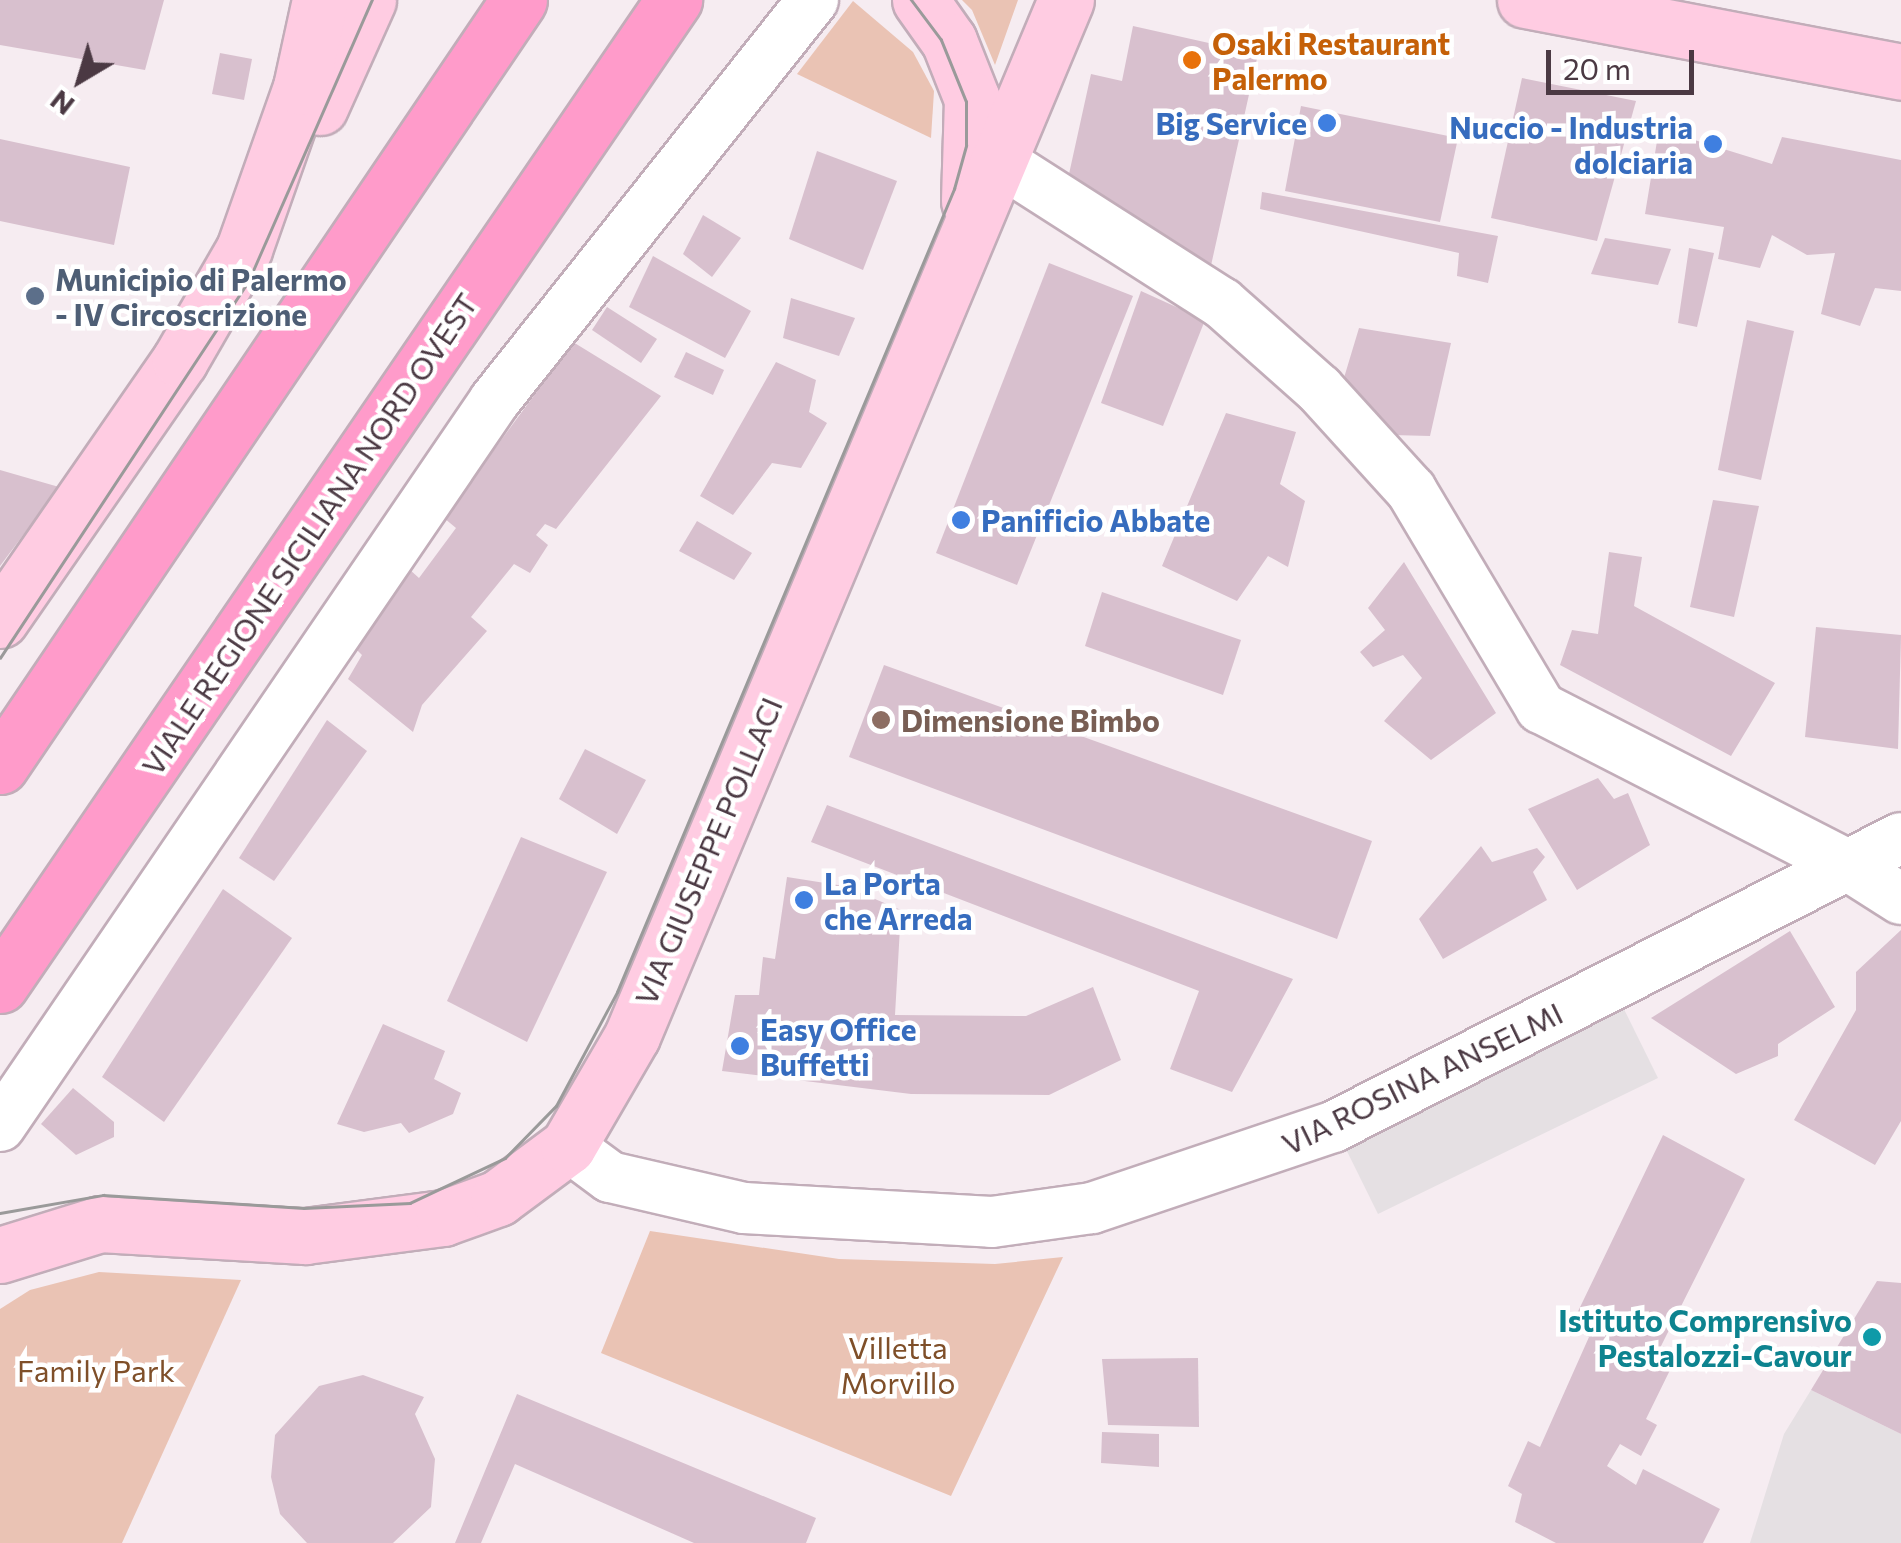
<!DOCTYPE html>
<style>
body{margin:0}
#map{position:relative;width:1901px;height:1543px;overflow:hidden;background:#f6ecf1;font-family:Commissioner,sans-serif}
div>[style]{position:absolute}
.green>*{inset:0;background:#eac3b4}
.parking>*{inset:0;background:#e5e0e3}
.building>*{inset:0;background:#d8c0ce}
.roads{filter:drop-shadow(2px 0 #c2adb9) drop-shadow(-2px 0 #c2adb9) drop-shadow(0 2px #c2adb9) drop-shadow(0 -2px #c2adb9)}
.street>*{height:50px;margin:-25px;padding:0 25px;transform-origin:25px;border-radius:25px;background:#fff}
.secondary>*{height:55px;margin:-27.5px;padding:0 27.5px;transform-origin:27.5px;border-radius:27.5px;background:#ffcce2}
.primary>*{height:55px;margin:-27.5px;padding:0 27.5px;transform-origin:27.5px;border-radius:27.5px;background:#ff9bca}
.tram>*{height:2.5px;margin:-1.25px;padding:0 1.25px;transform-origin:1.25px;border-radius:1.25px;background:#9a9a9a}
.dots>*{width:28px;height:28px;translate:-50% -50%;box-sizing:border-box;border:5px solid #fff;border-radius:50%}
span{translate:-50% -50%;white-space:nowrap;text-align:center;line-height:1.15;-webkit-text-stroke:9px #fff;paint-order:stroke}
.food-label{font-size:30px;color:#c56008;font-weight:700}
.left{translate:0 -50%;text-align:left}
.shop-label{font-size:30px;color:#366cbe;font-weight:700}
.right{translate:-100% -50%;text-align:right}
.service-label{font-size:30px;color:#4e5e75;font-weight:700}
.street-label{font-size:30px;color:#4b3943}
.education-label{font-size:30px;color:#785e54;font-weight:700}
.culture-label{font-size:30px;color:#0d838f;font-weight:700}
.park-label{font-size:30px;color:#7f4f29}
.north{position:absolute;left:30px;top:30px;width:100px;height:100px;-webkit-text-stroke:8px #fff;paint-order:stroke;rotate:218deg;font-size:28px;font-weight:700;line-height:40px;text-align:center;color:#4b3943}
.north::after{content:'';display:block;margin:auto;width:35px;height:45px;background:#4b3943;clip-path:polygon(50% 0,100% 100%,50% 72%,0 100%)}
.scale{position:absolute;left:1546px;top:50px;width:148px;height:45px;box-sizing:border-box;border:5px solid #4b3943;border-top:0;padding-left:12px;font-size:30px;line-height:35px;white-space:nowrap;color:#4b3943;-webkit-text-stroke:8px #fff;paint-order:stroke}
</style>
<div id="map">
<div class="green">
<i style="clip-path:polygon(962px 0,1018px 0,995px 65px,972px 10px)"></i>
<i style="clip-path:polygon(853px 1px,913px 52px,934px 91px,931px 138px,797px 74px)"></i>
<i style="clip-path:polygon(650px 1231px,839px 1259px,995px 1264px,1063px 1257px,951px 1496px,601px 1353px)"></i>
<i style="clip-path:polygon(99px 1272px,241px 1280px,122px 1543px,0 1543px,0 1309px,30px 1290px)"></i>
</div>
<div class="parking">
<i style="clip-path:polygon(1616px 993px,1658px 1078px,1378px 1214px,1336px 1129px)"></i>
<i style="clip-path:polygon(1811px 1390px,1901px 1434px,1901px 1543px,1750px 1543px,1784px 1434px)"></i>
</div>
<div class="building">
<i style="clip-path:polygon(0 0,164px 0,145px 70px,0 45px)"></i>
<i style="clip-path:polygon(1133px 26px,1258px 54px,1210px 270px,1069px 174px,1091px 74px,1122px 81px)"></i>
<i style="clip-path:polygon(220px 53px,252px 59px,244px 100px,212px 94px)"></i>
<i style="clip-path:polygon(1522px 78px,1636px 101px,1597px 241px,1491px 218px)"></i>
<i style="clip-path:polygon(1301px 106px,1458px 138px,1440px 222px,1285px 191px)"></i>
<i style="clip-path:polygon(1659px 129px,1772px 164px,1782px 137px,1901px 160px,1901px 291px,1875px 288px,1860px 326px,1821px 314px,1835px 253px,1807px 255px,1772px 235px,1760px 268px,1718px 259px,1724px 227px,1645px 214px)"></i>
<i style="clip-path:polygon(0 139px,130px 167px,114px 245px,0 221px)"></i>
<i style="clip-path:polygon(817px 151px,897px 181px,863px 270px,789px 239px)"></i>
<i style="clip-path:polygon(1262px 192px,1498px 236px,1488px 283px,1457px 276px,1459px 253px,1260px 209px)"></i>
<i style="clip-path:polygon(703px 215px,741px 238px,712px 277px,683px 254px)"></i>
<i style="clip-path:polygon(1605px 238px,1671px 249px,1658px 285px,1591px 274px)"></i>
<i style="clip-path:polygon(1689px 248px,1714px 253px,1697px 327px,1678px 323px)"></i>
<i style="clip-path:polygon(653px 256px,751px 311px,725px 358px,629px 307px)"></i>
<i style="clip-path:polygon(1049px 263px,1133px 296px,1017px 585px,936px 553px)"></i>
<i style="clip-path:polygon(1141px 291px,1205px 320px,1163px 426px,1101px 403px)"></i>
<i style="clip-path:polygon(791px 298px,855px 318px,839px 356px,783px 338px)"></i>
<i style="clip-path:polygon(607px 307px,657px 339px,641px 363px,592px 330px)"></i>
<i style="clip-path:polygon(1747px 320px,1794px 331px,1761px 480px,1718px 470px)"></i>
<i style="clip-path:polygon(1359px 328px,1451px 343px,1430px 436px,1392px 435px,1361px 395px,1340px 391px)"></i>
<i style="clip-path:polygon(573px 342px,661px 396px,556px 529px,545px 524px,536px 535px,548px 545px,530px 573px,514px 564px,471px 617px,487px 631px,422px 705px,413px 732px,348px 679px,362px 655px,351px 644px,409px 569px,419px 578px,456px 528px,444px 518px)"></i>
<i style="clip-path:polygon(686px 352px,724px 370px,713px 395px,674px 377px)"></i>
<i style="clip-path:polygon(776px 362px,816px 380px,809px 412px,827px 423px,801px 468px,772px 463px,733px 515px,700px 496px)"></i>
<i style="clip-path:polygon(1226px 413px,1296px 432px,1280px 484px,1305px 501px,1288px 567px,1268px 556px,1237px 601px,1162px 566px)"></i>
<i style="clip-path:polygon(0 470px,59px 487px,0 566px)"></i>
<i style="clip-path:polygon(1713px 500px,1759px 506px,1734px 617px,1690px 607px)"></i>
<i style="clip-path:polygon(697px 521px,752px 553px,734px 580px,679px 551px)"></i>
<i style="clip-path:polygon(1609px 552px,1642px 557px,1634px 606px,1775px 683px,1731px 756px,1560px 665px,1572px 630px,1598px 634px)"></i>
<i style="clip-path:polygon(1404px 562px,1496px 713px,1431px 760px,1384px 721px,1422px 678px,1403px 655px,1373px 667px,1360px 652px,1385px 630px,1368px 608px)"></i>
<i style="clip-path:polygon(1102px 592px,1241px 640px,1223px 695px,1085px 646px)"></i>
<i style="clip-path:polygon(1816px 627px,1901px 635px,1898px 749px,1805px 737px)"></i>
<i style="clip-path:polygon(884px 665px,1372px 841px,1337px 939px,849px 757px)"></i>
<i style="clip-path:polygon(327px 720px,367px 751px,274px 881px,239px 858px)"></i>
<i style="clip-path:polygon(585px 749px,646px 780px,617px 834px,559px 799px)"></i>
<i style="clip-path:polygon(1598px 778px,1614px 799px,1628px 793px,1650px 845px,1577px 890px,1528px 809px)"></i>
<i style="clip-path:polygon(827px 805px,1293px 979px,1232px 1092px,1170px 1069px,1199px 991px,811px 842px)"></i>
<i style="clip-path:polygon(521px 837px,607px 872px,527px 1042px,447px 1001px)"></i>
<i style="clip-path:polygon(1481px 846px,1492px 862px,1537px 848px,1545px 857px,1533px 872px,1547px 900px,1443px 959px,1419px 919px)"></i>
<i style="clip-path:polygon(787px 877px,844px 886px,901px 910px,895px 1015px,1026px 1016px,1093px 987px,1121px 1060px,1049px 1095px,911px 1094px,722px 1071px,735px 995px,759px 995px,763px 957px,775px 959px)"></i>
<i style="clip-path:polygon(223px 889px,292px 938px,164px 1122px,102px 1077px)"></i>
<i style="clip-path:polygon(1901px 930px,1901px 1121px,1875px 1165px,1794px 1120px,1856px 1010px,1856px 972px)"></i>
<i style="clip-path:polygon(1790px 931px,1835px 1007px,1778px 1044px,1778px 1056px,1736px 1074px,1651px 1018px)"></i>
<i style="clip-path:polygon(383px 1024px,445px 1051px,434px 1079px,461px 1093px,453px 1114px,409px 1133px,401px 1123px,364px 1132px,337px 1124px)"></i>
<i style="clip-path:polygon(73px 1088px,114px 1122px,114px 1137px,76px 1155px,41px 1124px)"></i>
<i style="clip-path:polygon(1663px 1135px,1745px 1179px,1655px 1358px,1671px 1368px,1646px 1419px,1657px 1425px,1641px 1456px,1620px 1444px,1607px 1466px,1636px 1485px,1643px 1469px,1720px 1509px,1703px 1543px,1556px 1543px,1515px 1522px,1522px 1494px,1508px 1486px,1528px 1441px,1540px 1447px,1589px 1337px,1570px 1328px)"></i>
<i style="clip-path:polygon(1877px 1281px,1901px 1283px,1901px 1434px,1811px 1390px)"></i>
<i style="clip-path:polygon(1198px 1358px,1199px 1427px,1108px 1425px,1102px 1359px)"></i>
<i style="clip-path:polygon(363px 1375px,424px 1397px,415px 1414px,435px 1459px,431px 1507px,393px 1543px,307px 1543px,280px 1514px,271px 1477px,275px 1435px,319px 1386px)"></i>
<i style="clip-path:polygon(517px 1394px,816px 1518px,806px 1543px,694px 1543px,515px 1464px,481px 1543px,455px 1543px)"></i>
<i style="clip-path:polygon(1102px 1432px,1159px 1434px,1159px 1467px,1101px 1463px)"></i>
</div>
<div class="roads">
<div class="street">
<i style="left:998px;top:160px;width:266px;rotate:32.6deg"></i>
<i style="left:1222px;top:303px;width:130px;rotate:41.6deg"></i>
<i style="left:1319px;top:389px;width:137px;rotate:47.7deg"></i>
<i style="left:1411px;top:490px;width:254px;rotate:59.2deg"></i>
<i style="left:1541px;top:708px;width:343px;rotate:27.1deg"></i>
<i style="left:1846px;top:864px;width:65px;rotate:32.5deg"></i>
<i style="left:0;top:1126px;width:879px;rotate:-55.71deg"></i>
<i style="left:495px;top:400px;width:511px;rotate:-51.52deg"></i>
<i style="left:568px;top:1146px;width:52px;rotate:36.4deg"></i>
<i style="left:610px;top:1177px;width:138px;rotate:13deg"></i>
<i style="left:744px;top:1208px;width:248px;rotate:3.2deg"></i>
<i style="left:992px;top:1222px;width:101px;rotate:-8deg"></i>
<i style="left:1092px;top:1208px;width:254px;rotate:-18.6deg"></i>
<i style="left:1333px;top:1127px;width:637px;rotate:-26.97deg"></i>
</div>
<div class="secondary">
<i style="left:920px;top:0;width:50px;rotate:54.7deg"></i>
<i style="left:949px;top:41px;width:62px;rotate:68.4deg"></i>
<i style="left:972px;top:99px;width:102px;rotate:91.7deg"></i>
<i style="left:1525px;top:0;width:383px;rotate:10.8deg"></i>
<i style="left:320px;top:107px;width:117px;rotate:-65.8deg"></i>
<i style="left:0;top:620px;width:316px;rotate:-55.3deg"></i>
<i style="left:180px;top:360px;width:128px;rotate:-60deg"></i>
<i style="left:244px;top:249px;width:172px;rotate:-70.6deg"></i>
<i style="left:301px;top:87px;width:89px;rotate:-77.7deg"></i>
<i style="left:0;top:1255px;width:105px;rotate:-17.2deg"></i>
<i style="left:100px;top:1224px;width:205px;rotate:3.4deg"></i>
<i style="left:305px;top:1236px;width:139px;rotate:-7.4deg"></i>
<i style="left:443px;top:1218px;width:59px;rotate:-20deg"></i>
<i style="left:498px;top:1198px;width:87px;rotate:-36.6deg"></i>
<i style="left:568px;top:1146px;width:127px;rotate:-59.8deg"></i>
<i style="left:632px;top:1036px;width:1123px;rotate:-67.27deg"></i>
</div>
<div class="primary">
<i style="left:0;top:766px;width:925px;rotate:-55.88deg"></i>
<i style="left:0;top:985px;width:1194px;rotate:-55.62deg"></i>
</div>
</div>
<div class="tram">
<i style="left:0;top:658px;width:450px;rotate:-56.6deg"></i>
<i style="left:248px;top:282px;width:308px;rotate:-66.3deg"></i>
<i style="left:0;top:1213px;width:105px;rotate:-9.9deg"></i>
<i style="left:103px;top:1195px;width:201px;rotate:3.7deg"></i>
<i style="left:304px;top:1208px;width:106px;rotate:-2.7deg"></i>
<i style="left:410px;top:1203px;width:105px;rotate:-25.3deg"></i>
<i style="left:505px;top:1158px;width:73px;rotate:-45.6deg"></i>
<i style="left:556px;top:1106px;width:129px;rotate:-61.8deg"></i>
<i style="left:617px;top:992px;width:871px;rotate:-67.23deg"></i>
<i style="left:954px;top:189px;width:45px;rotate:-74.4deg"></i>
<i style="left:966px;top:146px;width:44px;rotate:-90deg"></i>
<i style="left:966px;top:102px;width:67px;rotate:-112deg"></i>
<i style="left:941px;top:40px;width:50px;rotate:-126.9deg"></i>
</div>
<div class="dots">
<i style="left:1192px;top:60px;background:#e8710a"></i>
<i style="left:1327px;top:123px;background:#3f7fe0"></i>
<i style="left:1713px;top:144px;background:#3f7fe0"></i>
<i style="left:35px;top:296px;background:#5c6f8a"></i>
<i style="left:961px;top:520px;background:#3f7fe0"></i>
<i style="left:881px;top:720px;background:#8d6e63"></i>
<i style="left:804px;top:900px;background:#3f7fe0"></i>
<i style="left:740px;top:1046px;background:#3f7fe0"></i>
<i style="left:1872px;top:1337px;background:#0f9aa8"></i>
</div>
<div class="food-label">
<span class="left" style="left:1212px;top:60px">Osaki Restaurant<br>Palermo</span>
</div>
<div class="shop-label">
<span class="right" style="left:1307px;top:123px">Big Service</span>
<span class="right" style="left:1693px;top:144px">Nuccio - Industria<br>dolciaria</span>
<span class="left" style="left:981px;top:520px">Panificio Abbate</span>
<span class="left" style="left:824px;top:900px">La Porta<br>che Arreda</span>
<span class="left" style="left:760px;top:1046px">Easy Office<br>Buffetti</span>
</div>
<div class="service-label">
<span class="left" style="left:55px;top:296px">Municipio di Palermo<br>- IV Circoscrizione</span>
</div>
<div class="street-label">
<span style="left:309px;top:534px;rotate:-56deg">VIALE REGIONE SICILIANA NORD OVEST</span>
<span style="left:708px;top:851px;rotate:-67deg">VIA GIUSEPPE POLLACI</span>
<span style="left:1422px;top:1078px;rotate:-26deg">VIA ROSINA ANSELMI</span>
</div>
<div class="education-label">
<span class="left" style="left:901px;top:720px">Dimensione Bimbo</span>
</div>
<div class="culture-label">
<span class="right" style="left:1852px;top:1337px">Istituto Comprensivo<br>Pestalozzi-Cavour</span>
</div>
<div class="park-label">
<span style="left:898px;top:1364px">Villetta<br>Morvillo</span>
<span style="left:96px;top:1370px">Family Park</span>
</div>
<div class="north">N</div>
<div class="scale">20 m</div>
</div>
